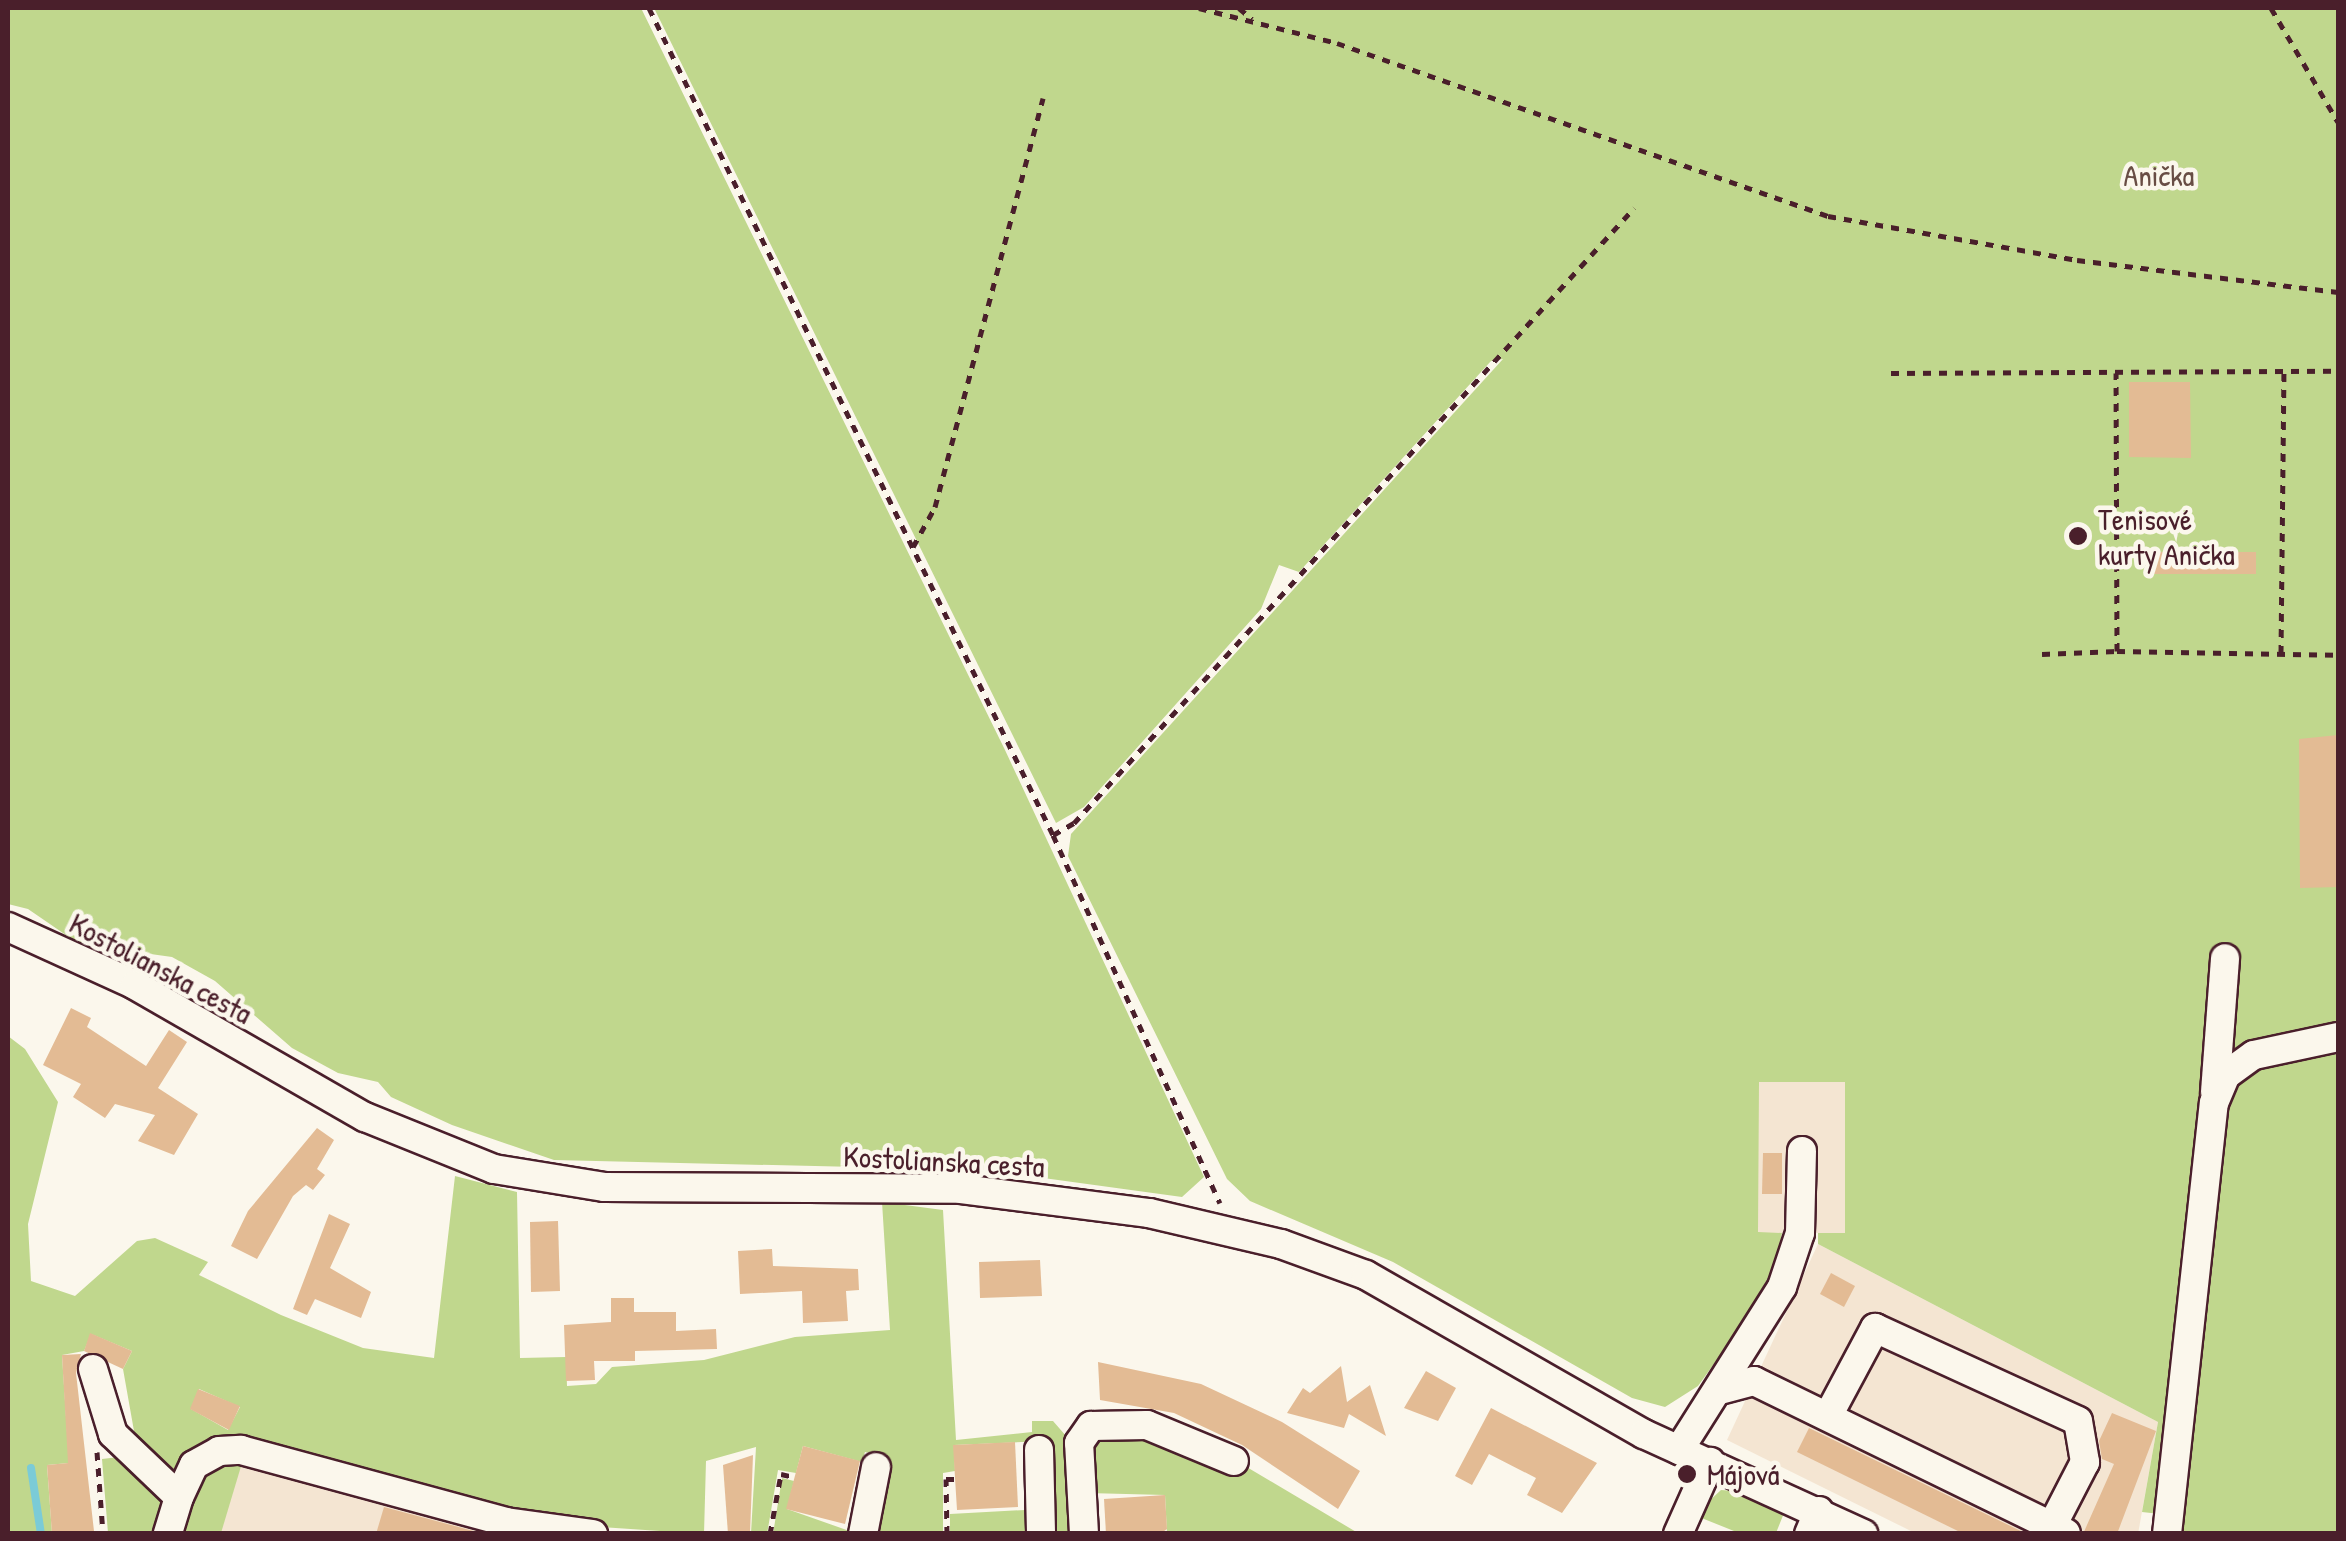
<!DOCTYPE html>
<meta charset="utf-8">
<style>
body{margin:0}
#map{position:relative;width:2346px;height:1541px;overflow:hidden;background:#fbf7ec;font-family:"Patrick Hand",sans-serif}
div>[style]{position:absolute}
.built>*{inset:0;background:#f4e5d2}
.green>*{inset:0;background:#c0d78d}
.stream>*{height:8px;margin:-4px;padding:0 4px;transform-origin:4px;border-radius:4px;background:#7bcbd7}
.building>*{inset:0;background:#e3bb94}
.path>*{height:5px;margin-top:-2.5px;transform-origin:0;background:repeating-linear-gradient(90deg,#4a1f2b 0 8px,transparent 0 16px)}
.roads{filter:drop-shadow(2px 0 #4a1f2b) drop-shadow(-2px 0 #4a1f2b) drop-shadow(0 2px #4a1f2b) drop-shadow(0 -2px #4a1f2b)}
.minor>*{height:28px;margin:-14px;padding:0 14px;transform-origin:14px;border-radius:14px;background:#fbf7ec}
.dots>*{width:28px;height:28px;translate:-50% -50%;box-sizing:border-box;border:5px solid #fbf7ec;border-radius:50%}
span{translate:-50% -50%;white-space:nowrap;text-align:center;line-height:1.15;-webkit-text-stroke:9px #fbf7ec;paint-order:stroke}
.park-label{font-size:30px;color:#684d44}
.poi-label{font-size:30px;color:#4a1f2b}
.left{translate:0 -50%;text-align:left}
.street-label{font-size:30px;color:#4a1f2b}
.frame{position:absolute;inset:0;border:10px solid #4a1f2b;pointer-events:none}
</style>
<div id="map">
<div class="built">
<i style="clip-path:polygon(1758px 1082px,1846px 1082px,1845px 1233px,1758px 1233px)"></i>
<i style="clip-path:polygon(1818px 1244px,2158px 1422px,2138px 1534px,1915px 1533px,1727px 1440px)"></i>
<i style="clip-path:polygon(194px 1445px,546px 1534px,169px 1534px)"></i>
</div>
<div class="green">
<i style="clip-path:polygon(8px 8px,641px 8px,1005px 750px,1204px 1177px,1182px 1197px,984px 1170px,554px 1160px,452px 1125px,391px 1097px,378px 1082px,338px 1073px,292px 1048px,215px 981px,172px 957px,79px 944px,28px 909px,8px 904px)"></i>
<i style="clip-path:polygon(654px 8px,2338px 8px,2338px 1029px,2222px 1066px,2160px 1514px,2142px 1512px,2158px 1422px,1818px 1244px,1818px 1233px,1845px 1233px,1845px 1082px,1759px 1082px,1758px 1232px,1782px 1233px,1778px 1258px,1749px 1315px,1698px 1386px,1665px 1407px,1632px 1398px,1393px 1262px,1250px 1201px,1227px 1179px,1068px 856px,1071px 834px,1503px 359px,1491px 361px,1299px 572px,1279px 565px,1261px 609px,1084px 807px,1056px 823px)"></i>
<i style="clip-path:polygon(evenodd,8px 1036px,25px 1049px,58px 1102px,28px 1224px,31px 1281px,75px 1296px,137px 1241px,155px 1238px,208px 1262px,199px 1275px,281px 1315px,363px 1348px,434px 1358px,455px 1176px,517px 1192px,520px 1358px,566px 1357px,567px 1386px,596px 1384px,612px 1367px,704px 1360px,795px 1337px,890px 1330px,882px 1202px,943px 1210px,956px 1440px,1032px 1432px,1032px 1421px,1053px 1421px,1073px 1444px,1078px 1533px,1048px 1533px,1045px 1441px,954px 1445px,955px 1471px,943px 1473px,943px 1534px,872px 1533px,886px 1456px,865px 1452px,862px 1462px,803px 1446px,796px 1473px,778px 1470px,767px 1534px,751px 1533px,756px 1447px,706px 1461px,704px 1534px,542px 1523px,243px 1444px,179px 1475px,160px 1473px,134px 1431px,123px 1369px,132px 1351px,91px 1334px,84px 1351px,62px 1355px,69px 1463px,47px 1465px,52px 1533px,8px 1533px,8px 1036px,199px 1389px,240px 1407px,228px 1430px,191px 1409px,199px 1389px)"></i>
<i style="clip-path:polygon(2338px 1044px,2338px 1533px,2177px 1534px,2221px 1104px,2250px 1067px)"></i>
<i style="clip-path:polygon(1129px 1432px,1245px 1466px,1358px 1533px,1167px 1533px,1165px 1495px,1087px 1493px,1088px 1449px,1100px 1437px)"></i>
<i style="clip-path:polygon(119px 1457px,162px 1497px,160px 1533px,108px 1533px,102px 1459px)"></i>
<i style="clip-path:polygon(215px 1458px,242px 1463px,221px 1533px,176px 1534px)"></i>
<i style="clip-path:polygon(782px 1478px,794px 1481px,787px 1509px,858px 1534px,773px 1534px)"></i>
<i style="clip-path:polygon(1721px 1490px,1746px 1492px,1786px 1508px,1776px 1533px,1739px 1533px,1694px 1515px)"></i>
<i style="clip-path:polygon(1025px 1510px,1035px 1533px,950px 1533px,950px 1514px)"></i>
</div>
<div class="stream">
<i style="left:31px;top:1468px;width:67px;rotate:81.4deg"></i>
</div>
<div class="building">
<i style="clip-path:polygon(2129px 382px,2190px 382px,2191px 458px,2129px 457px)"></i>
<i style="clip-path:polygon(2145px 552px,2256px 552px,2256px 574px,2145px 574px)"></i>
<i style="clip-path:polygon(2338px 735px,2338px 887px,2300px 888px,2299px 739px)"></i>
<i style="clip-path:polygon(71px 1008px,91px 1018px,87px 1027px,146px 1066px,169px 1030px,187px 1042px,158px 1088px,198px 1114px,174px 1155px,138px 1141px,155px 1115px,115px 1104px,105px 1118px,73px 1097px,81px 1084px,43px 1065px)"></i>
<i style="clip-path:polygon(317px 1128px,334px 1140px,317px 1169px,325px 1175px,313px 1190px,306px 1185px,293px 1196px,257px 1259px,231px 1246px,248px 1211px)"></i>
<i style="clip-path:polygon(1763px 1153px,1782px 1153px,1782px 1194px,1762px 1194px)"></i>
<i style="clip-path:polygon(329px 1214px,350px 1224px,330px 1268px,371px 1292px,361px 1318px,315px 1299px,307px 1315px,293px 1309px)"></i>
<i style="clip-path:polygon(558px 1221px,560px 1291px,531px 1292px,530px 1222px)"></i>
<i style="clip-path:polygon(772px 1249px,773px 1266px,858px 1269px,859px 1290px,846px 1291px,848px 1321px,803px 1323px,802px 1291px,740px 1294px,738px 1251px)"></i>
<i style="clip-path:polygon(1040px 1260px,1042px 1296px,980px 1298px,979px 1262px)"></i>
<i style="clip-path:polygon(1831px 1273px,1855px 1286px,1844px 1307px,1820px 1294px)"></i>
<i style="clip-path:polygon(611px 1298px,634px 1298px,634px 1312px,676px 1312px,676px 1331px,716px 1329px,717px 1349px,635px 1351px,635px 1361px,594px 1361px,595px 1380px,566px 1381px,564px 1325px,611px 1322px)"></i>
<i style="clip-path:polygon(90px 1333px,132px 1351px,123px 1369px,84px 1351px)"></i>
<i style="clip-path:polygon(81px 1354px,76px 1373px,94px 1531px,52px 1534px,47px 1465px,68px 1463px,62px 1355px)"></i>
<i style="clip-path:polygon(1098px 1362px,1201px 1384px,1282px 1422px,1360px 1471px,1338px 1509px,1242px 1445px,1174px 1413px,1100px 1400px)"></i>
<i style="clip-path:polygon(1341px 1366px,1347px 1402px,1370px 1385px,1386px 1436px,1349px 1414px,1344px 1428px,1287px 1413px,1303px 1388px,1310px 1393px)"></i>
<i style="clip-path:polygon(1426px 1371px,1456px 1388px,1438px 1421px,1404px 1408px)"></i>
<i style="clip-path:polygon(198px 1389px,240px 1406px,229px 1430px,190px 1409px)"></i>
<i style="clip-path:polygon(1491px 1408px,1597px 1463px,1562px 1513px,1527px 1495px,1536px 1478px,1489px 1454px,1472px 1485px,1455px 1476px)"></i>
<i style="clip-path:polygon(2112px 1413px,2156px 1431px,2117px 1534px,2083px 1534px,2114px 1464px,2102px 1459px,2099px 1441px)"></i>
<i style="clip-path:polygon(1809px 1428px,2027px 1534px,1964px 1534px,1797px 1452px)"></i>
<i style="clip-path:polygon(1015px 1442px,1018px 1507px,957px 1510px,953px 1445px)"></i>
<i style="clip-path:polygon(803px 1446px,860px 1461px,845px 1524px,786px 1509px)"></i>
<i style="clip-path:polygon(753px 1455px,750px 1534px,728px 1534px,723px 1465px)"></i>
<i style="clip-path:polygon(1165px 1495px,1167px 1529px,1160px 1534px,1106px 1534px,1104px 1499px)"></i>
<i style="clip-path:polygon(384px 1507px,481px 1533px,481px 1534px,376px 1534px)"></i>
</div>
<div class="path">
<i style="left:649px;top:8px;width:920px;rotate:63.96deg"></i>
<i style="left:1053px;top:835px;width:404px;rotate:65.6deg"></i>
<i style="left:1199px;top:8px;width:142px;rotate:14.2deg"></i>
<i style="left:1337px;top:43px;width:521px;rotate:19.41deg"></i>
<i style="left:1828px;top:216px;width:253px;rotate:10deg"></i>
<i style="left:2077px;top:260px;width:263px;rotate:7deg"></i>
<i style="left:1239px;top:8px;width:17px;rotate:40deg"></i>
<i style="left:2271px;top:8px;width:132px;rotate:59.6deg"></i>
<i style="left:1891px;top:373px;width:447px;rotate:-0.3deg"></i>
<i style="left:913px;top:547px;width:46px;rotate:-61.2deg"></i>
<i style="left:935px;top:507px;width:423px;rotate:-75.2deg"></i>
<i style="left:2117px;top:651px;width:221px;rotate:1deg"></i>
<i style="left:2281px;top:653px;width:282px;rotate:-89.4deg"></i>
<i style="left:2042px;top:654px;width:75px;rotate:-2.3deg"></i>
<i style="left:2117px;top:651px;width:278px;rotate:-90.2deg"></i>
<i style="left:1053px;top:835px;width:24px;rotate:-30deg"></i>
<i style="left:1074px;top:823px;width:832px;rotate:-47.68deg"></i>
<i style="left:97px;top:1452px;width:82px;rotate:85.8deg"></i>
<i style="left:770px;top:1534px;width:61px;rotate:-79.6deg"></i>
<i style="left:781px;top:1474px;width:13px;rotate:13deg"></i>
<i style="left:947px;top:1534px;width:55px;rotate:-91deg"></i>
<i style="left:946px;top:1479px;width:9px"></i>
</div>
<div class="roads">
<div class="minor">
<i style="left:8px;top:927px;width:140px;rotate:24.5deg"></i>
<i style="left:135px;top:985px;width:265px;rotate:29.9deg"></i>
<i style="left:365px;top:1117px;width:139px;rotate:22deg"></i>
<i style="left:494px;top:1169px;width:111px;rotate:9.3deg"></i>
<i style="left:604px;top:1187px;width:357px;rotate:0.3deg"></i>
<i style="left:961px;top:1189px;width:190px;rotate:7.3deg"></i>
<i style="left:1149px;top:1213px;width:136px;rotate:13.2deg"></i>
<i style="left:1281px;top:1244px;width:90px;rotate:20deg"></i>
<i style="left:1366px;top:1275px;width:320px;rotate:29.8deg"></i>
<i style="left:1644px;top:1434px;width:241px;rotate:24.5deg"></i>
<i style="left:2215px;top:1092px;width:134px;rotate:-85.7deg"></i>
<i style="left:93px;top:1369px;width:68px;rotate:72.9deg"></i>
<i style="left:113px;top:1434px;width:91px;rotate:43.7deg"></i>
<i style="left:179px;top:1497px;width:39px;rotate:107deg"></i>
<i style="left:1720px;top:1390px;width:35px;rotate:-15deg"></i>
<i style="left:1754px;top:1381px;width:347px;rotate:26deg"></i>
<i style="left:1828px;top:1416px;width:100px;rotate:-61.9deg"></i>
<i style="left:1875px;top:1328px;width:223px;rotate:24.6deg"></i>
<i style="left:2078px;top:1421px;width:42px;rotate:80.3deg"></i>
<i style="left:2085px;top:1462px;width:72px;rotate:117.3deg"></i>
<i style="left:1039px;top:1450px;width:84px;rotate:88.6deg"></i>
<i style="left:1679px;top:1450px;width:193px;rotate:-57.7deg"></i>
<i style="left:1782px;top:1287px;width:57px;rotate:-71.6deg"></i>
<i style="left:1800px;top:1233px;width:82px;rotate:-88.6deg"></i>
<i style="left:179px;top:1497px;width:35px;rotate:-65deg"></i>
<i style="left:194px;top:1465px;width:29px;rotate:-29deg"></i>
<i style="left:219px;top:1451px;width:22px;rotate:-3deg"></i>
<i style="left:241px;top:1450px;width:275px;rotate:15.2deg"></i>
<i style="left:506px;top:1522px;width:88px;rotate:7.9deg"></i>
<i style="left:863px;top:1534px;width:68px;rotate:-79deg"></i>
<i style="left:1084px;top:1534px;width:91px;rotate:-93.1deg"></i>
<i style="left:1079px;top:1443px;width:21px;rotate:-55deg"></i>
<i style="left:1091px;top:1426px;width:56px;rotate:-1deg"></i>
<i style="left:1147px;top:1425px;width:94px;rotate:22.5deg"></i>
<i style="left:1678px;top:1534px;width:79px;rotate:-66deg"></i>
<i style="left:1809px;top:1534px;width:25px;rotate:-67deg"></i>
<i style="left:2167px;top:1534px;width:434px;rotate:-83.8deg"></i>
<i style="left:2214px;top:1103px;width:30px;rotate:-67deg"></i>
<i style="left:2226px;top:1075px;width:34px;rotate:-36deg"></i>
<i style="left:2254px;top:1055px;width:86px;rotate:-12.1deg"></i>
</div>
</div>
<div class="dots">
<i style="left:2078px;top:536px;background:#4a1f2b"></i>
<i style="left:1687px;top:1474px;background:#4a1f2b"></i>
</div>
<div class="park-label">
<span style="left:2159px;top:175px">Anička</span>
</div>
<div class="poi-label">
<span class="left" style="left:2098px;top:536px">Tenisové<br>kurty Anička</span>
<span class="left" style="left:1707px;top:1474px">Májová</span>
</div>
<div class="street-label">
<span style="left:161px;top:968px;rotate:28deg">Kostolianska cesta</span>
<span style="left:944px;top:1161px;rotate:3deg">Kostolianska cesta</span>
</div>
<div class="frame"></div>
</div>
